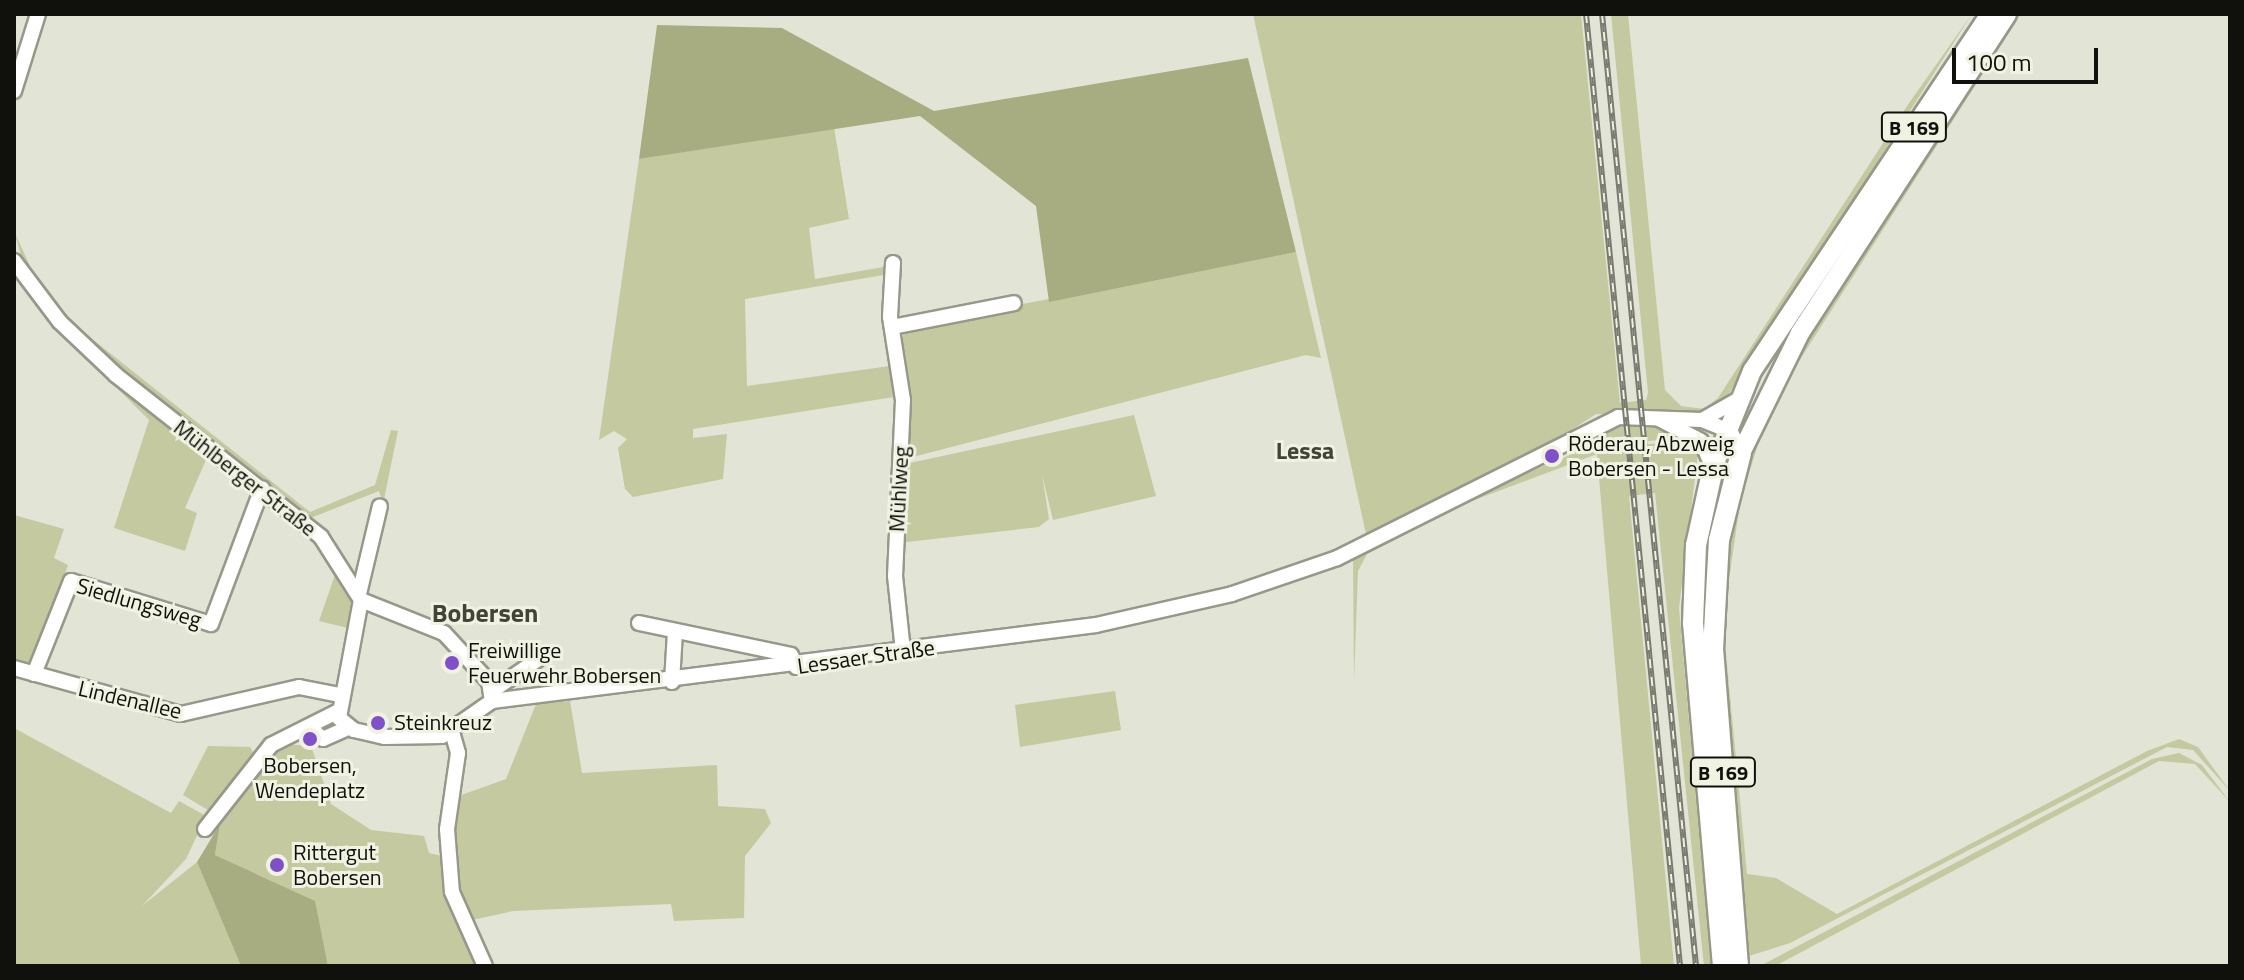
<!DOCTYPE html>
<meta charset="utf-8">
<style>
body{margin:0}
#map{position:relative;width:2244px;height:980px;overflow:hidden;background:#e2e4d5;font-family:"Titillium Web",sans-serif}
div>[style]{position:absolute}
.green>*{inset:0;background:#c5c9a0}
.forest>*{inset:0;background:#a8ac81}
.roads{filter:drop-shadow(2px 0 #97988a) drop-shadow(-2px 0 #97988a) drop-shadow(0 2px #97988a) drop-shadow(0 -2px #97988a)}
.minor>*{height:14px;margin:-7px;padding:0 7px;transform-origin:7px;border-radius:7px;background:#fff}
.major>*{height:18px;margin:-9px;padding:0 9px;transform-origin:9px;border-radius:9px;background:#fff}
.highway>*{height:20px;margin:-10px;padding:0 10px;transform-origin:10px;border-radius:10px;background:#fff}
.rail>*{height:6px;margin-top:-3px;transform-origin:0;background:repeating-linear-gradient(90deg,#f0f2e2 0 9px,#797b71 0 18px);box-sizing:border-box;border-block:2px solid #797b71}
.dots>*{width:22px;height:22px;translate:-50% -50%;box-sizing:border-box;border:4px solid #f0f2e2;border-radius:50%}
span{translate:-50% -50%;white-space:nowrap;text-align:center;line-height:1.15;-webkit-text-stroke:6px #f0f2e2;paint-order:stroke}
.shield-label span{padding:2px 6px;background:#f0f2e2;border:2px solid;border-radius:6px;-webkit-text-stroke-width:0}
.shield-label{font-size:20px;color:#10110c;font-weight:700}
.poi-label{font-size:22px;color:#10110c}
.left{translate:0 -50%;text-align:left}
.street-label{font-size:22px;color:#10110c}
.neighbourhood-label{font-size:24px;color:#434438;font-weight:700}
.quarter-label{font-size:26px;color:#434438;font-weight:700}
.frame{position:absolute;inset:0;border:16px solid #10110c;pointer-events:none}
.scale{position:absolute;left:1952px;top:48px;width:146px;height:36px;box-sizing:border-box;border:4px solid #10110c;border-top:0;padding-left:10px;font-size:24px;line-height:28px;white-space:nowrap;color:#10110c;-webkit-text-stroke:6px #f0f2e2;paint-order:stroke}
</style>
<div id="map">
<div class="green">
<i style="clip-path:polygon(1253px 14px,1581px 14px,1620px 403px,1646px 400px,1648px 393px,1611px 14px,1628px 14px,1665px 390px,1681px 406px,1704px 409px,1718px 398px,1909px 103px,1972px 14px,1725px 400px,1707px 413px,1596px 414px,1524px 461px,1366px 534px)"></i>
<i style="clip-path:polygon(2013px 14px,2021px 14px,1792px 372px,1763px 428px,1740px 503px,1723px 622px,1747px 874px,1776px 878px,1837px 914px,2147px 751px,2179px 739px,2198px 747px,2230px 791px,2193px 750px,2167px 747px,1790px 943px,1749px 956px,1726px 745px,1720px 594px,1735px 502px,1759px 426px,1817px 321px)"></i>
<i style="clip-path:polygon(834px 127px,849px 219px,809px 228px,815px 279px,889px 266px,889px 274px,745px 299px,747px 386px,897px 365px,900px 396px,693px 429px,693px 438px,727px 434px,723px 479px,633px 497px,625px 489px,618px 448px,627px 439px,614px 431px,599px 440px,639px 159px)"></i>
<i style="clip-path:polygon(14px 231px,35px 277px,77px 327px,310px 512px,375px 485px,391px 430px,398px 431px,383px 504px,379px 491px,308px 519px,159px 406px,62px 317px,26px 272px)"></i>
<i style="clip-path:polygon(1296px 252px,1321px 358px,1306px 355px,905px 459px,901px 340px,907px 326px)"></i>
<i style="clip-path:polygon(14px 270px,209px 453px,185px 508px,197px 513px,185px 551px,114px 528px,149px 420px,39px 310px)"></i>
<i style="clip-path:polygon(1134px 415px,1156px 496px,1053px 520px,1042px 474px,1049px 519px,1039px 527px,898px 543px,905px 464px)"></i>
<i style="clip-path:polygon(1621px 423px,1652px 423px,1684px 437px,1556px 452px)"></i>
<i style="clip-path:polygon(1678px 441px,1698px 453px,1679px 608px,1711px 966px,1704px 966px,1655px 493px,1629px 496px,1674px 966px,1641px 966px,1597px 454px,1461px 505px,1367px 554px,1358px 571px,1354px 681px,1353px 555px,1460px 501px,1577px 452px)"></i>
<i style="clip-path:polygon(14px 515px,64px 529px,54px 558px,68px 565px,32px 666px,14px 662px)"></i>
<i style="clip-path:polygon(337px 569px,354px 603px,352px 629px,319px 621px)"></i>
<i style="clip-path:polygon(1115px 691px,1121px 730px,1020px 747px,1015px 705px)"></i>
<i style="clip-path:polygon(570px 701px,582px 773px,717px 765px,718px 806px,765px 809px,771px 823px,745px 856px,744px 918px,674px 921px,671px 904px,513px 911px,468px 921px,452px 866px,456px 797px,506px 779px,536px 704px)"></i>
<i style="clip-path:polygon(14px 728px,171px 813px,179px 801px,206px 816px,186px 859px,142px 906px,197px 862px,241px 966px,14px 966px)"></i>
<i style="clip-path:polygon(283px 744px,311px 746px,331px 804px,371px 830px,424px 836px,429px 853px,446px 857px,483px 966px,328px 966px,314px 901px,215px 855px,220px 824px)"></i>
<i style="clip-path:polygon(208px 746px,250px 747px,257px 759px,211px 812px,183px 795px)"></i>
<i style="clip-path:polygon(2179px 753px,2202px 765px,2230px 802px,2195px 764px,2159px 761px,1775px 966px,1760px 966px,2152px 759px)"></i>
</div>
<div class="forest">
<i style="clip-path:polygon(657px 25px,782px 28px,934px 111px,1248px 58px,1296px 252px,1049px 302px,1036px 206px,920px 116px,639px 159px)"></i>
<i style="clip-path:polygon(220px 824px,215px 855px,315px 901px,328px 966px,241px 966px,197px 862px)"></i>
</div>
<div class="roads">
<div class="minor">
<i style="left:14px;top:91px;width:81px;rotate:-72.7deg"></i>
<i style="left:14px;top:261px;width:76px;rotate:53deg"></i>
<i style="left:60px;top:322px;width:77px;rotate:43.4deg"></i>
<i style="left:116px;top:375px;width:261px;rotate:38.3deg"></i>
<i style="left:321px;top:537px;width:75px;rotate:57.6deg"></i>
<i style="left:361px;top:600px;width:120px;rotate:100.6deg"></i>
<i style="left:339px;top:718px;width:19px;rotate:39deg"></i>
<i style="left:354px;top:730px;width:31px;rotate:13deg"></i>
<i style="left:384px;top:737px;width:58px;rotate:-1deg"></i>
<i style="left:442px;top:736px;width:61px;rotate:-35deg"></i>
<i style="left:492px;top:701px;width:609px;rotate:-7.17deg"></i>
<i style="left:1096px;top:625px;width:139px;rotate:-12.8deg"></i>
<i style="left:1232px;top:594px;width:111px;rotate:-18.9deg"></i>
<i style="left:1337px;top:558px;width:314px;rotate:-26.6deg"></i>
<i style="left:1618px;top:417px;width:84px;rotate:2deg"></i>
<i style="left:1702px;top:420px;width:31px;rotate:22deg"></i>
<i style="left:1731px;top:432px;width:23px;rotate:65deg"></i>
<i style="left:893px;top:263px;width:54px;rotate:93.2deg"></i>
<i style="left:890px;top:317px;width:84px;rotate:81.1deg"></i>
<i style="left:903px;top:400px;width:176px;rotate:92.6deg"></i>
<i style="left:895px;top:576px;width:75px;rotate:83.9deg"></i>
<i style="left:892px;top:327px;width:124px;rotate:-11.1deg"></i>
<i style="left:1659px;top:419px;width:47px;rotate:27.6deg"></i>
<i style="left:1701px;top:441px;width:30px;rotate:66deg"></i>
<i style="left:1702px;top:420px;width:43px;rotate:-29.6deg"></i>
<i style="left:359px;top:594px;width:90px;rotate:-76.6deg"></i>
<i style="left:361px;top:600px;width:89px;rotate:21.7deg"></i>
<i style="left:444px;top:633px;width:67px;rotate:47.4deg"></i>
<i style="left:489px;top:682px;width:19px;rotate:81deg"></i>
<i style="left:639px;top:623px;width:155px;rotate:11.9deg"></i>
<i style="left:791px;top:655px;width:13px;rotate:67deg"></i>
<i style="left:14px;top:668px;width:173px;rotate:15.4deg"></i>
<i style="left:181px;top:714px;width:121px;rotate:-12.9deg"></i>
<i style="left:299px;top:687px;width:42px;rotate:11deg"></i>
<i style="left:34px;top:674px;width:100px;rotate:-68.3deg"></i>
<i style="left:71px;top:581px;width:146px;rotate:17.1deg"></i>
<i style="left:211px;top:624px;width:145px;rotate:-69.4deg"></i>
<i style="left:672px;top:682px;width:51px;rotate:-86.6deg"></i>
<i style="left:492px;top:691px;width:55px;rotate:-34.6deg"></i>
<i style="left:309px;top:727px;width:18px;rotate:41deg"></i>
<i style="left:323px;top:739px;width:27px;rotate:-24deg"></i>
<i style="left:452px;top:732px;width:22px;rotate:74deg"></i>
<i style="left:458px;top:753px;width:77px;rotate:98.2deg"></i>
<i style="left:447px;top:829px;width:63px;rotate:85.5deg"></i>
<i style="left:452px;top:892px;width:81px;rotate:66deg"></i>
<i style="left:205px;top:829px;width:107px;rotate:-51.8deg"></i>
<i style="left:271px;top:745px;width:74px;rotate:-26.6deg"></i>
</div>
<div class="major">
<i style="left:1741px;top:453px;width:134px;rotate:-63.8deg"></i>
<i style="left:1800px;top:333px;width:380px;rotate:-57deg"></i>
<i style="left:1713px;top:468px;width:105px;rotate:-68.1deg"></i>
<i style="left:1752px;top:371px;width:429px;rotate:-56.3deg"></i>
</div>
<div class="highway">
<i style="left:1713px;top:468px;width:79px;rotate:102.4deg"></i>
<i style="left:1696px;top:545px;width:78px;rotate:92.2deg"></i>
<i style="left:1693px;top:623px;width:344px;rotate:85deg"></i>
<i style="left:1738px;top:966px;width:317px;rotate:-94.5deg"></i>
<i style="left:1713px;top:650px;width:110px;rotate:-86.9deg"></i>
<i style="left:1719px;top:540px;width:90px;rotate:-75.8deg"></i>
</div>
</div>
<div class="rail">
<i style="left:1586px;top:14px;width:957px;rotate:84.36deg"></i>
<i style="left:1602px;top:14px;width:957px;rotate:84.36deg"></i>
</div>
<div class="dots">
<i style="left:1552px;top:456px;background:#7f50c8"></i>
<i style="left:452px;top:663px;background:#7f50c8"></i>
<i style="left:378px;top:723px;background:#7f50c8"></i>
<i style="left:310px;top:739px;background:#7f50c8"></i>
<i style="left:277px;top:865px;background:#7f50c8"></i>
</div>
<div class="shield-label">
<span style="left:1914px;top:127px">B 169</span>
<span style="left:1723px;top:772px">B 169</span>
</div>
<div class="poi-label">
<span class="left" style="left:1568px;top:456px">Röderau, Abzweig<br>Bobersen - Lessa</span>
<span class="left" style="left:468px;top:663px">Freiwillige<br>Feuerwehr Bobersen</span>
<span class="left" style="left:394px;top:723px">Steinkreuz</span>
<span style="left:310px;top:778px">Bobersen,<br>Wendeplatz</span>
<span class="left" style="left:293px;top:865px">Rittergut<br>Bobersen</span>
</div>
<div class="street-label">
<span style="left:245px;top:478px;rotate:38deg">Mühlberger Straße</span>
<span style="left:899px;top:489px;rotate:-87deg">Mühlweg</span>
<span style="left:139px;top:603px;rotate:16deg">Siedlungsweg</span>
<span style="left:866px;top:657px;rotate:-8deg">Lessaer Straße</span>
<span style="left:130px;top:700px;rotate:13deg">Lindenallee</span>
</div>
<div class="neighbourhood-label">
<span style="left:1305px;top:451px">Lessa</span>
</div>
<div class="quarter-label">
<span style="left:485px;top:613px">Bobersen</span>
</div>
<div class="frame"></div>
<div class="scale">100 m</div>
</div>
